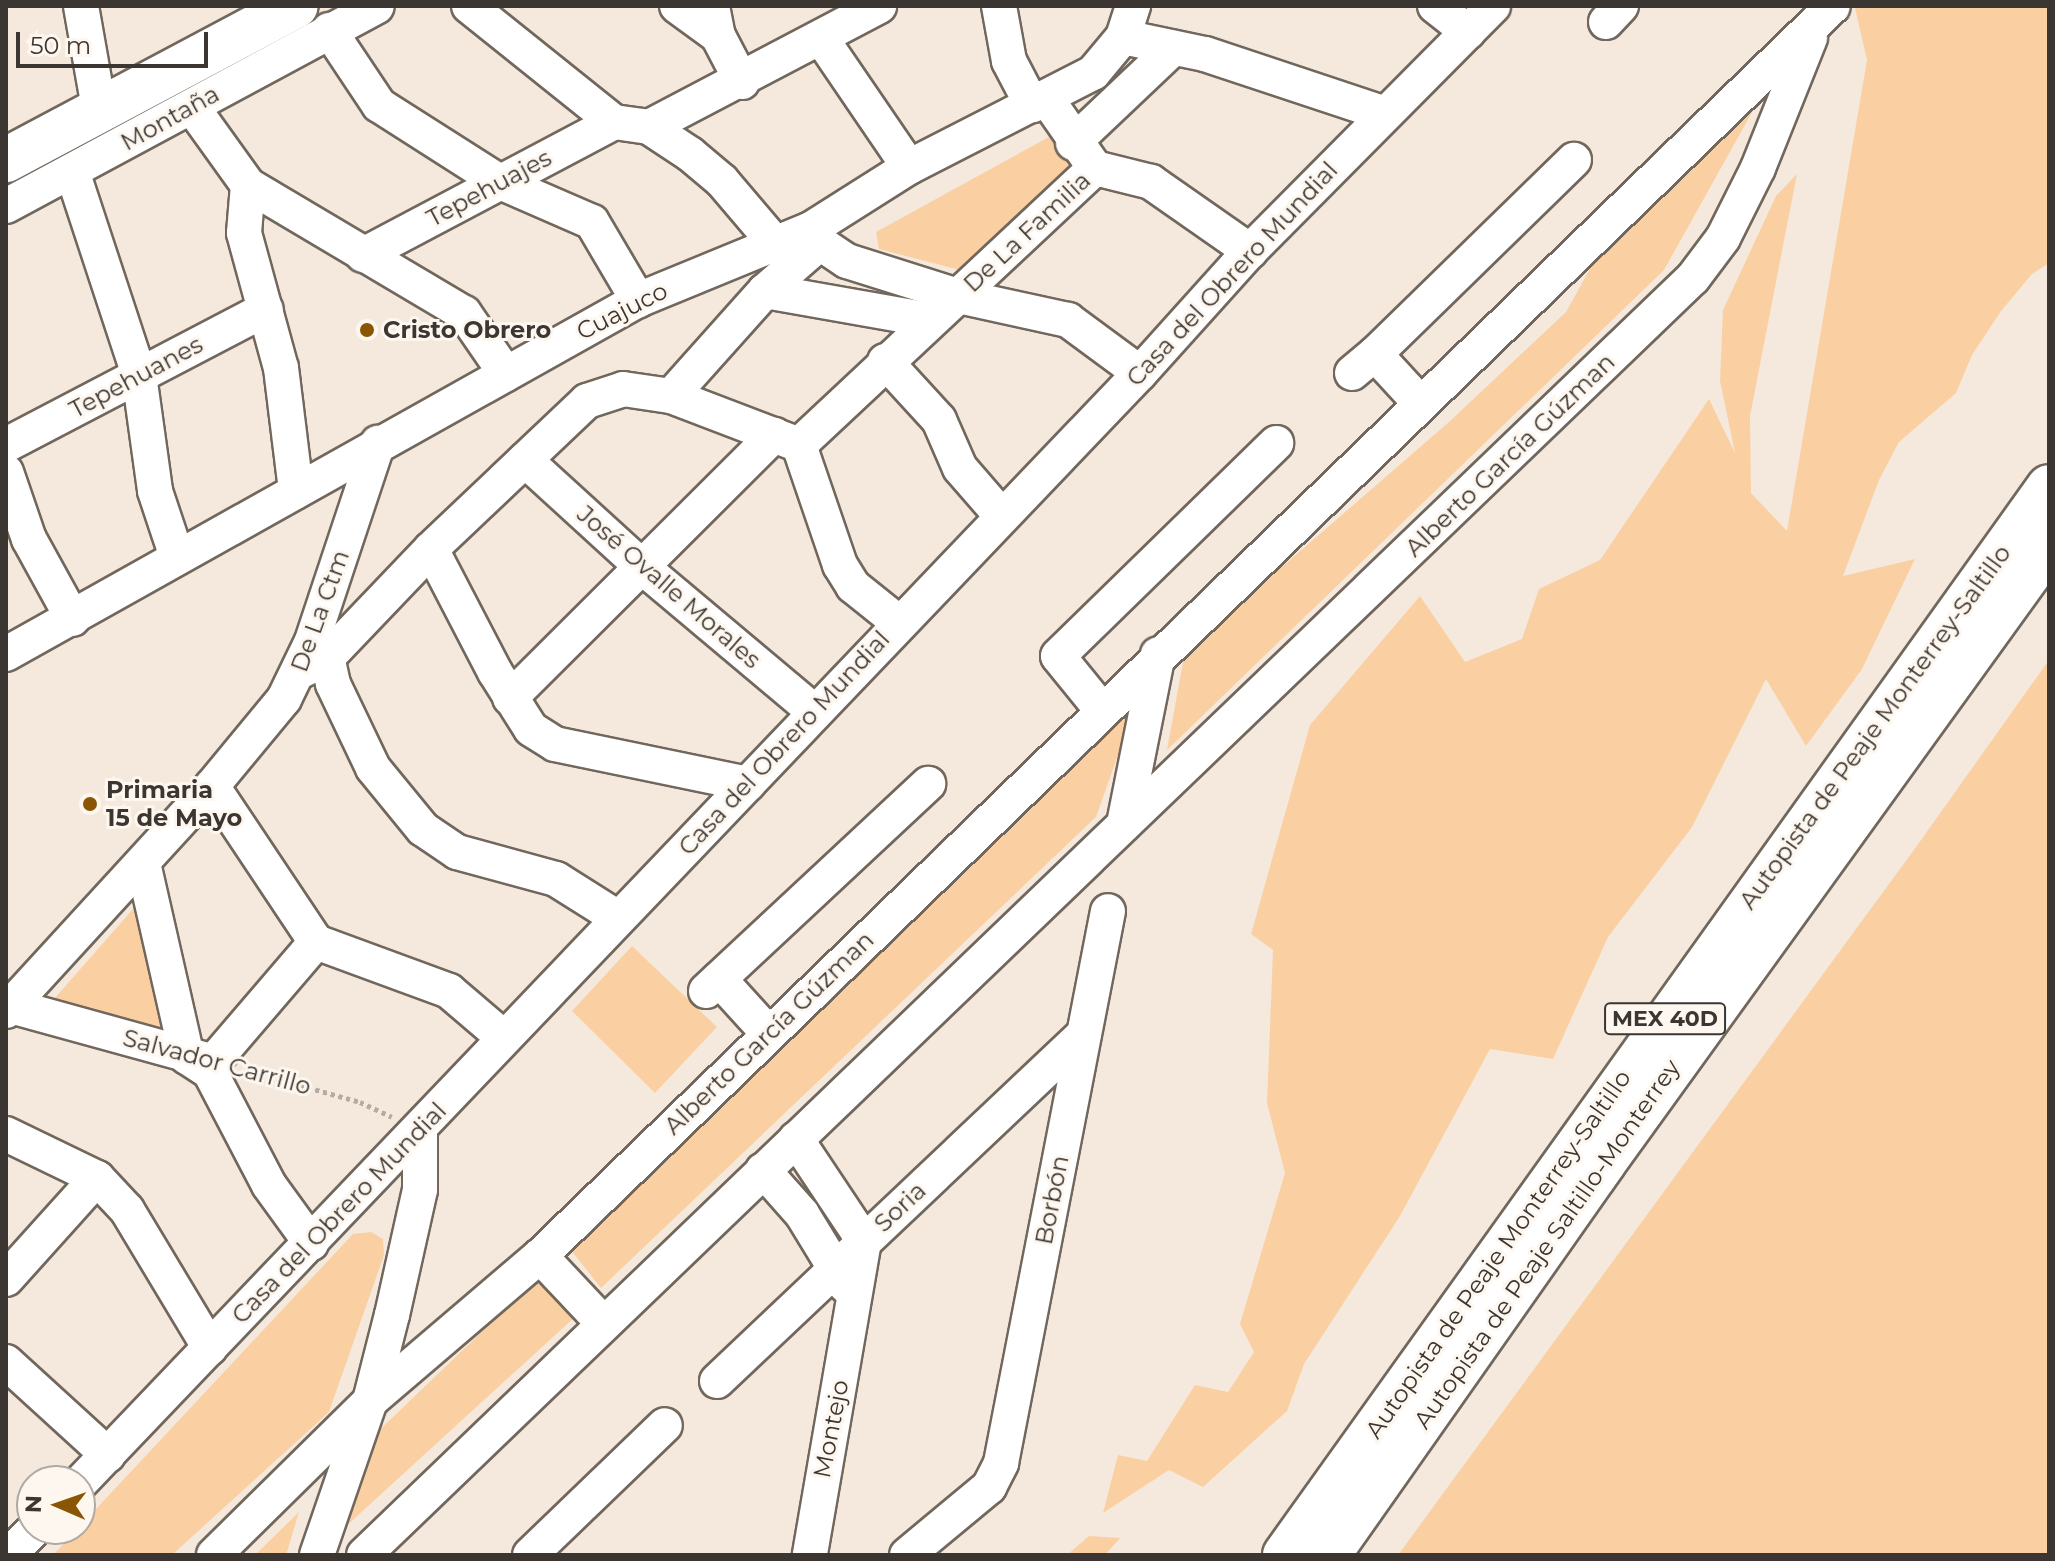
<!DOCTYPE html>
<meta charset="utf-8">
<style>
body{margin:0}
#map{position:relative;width:2055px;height:1561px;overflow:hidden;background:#f5e9dd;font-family:Montserrat,sans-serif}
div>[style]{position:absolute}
.green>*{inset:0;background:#fad0a3}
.path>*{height:5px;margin-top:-2.5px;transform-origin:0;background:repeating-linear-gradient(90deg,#b5aba2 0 4px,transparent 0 8px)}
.roads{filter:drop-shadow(2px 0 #71675c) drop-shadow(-2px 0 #71675c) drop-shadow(0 2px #71675c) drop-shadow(0 -2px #71675c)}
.minor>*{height:34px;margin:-17px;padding:0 17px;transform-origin:17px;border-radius:17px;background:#fff}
.major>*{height:44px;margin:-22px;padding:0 22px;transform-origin:22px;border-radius:22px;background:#fff}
.highway>*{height:44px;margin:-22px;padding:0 22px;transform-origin:22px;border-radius:22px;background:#fff}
.dots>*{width:22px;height:22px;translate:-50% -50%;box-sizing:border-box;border:4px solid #fef7f0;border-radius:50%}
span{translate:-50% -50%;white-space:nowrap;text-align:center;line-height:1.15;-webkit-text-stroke:6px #fef7f0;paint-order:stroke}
.shield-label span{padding:2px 6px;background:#fef7f0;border:2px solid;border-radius:6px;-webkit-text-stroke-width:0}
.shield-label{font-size:22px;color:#3b3632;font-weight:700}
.street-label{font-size:24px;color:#3b3632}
.poi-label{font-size:24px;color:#3b3632;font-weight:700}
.left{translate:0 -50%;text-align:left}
.frame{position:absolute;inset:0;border:8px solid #3b3632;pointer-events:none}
.north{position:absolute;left:16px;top:1465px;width:80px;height:80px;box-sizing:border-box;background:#fef7f0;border:2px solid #b0aaa4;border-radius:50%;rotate:272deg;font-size:22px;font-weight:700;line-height:32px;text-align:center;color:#3b3632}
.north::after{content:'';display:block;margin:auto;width:28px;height:36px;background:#8b5604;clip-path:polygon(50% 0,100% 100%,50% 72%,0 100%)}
.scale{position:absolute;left:16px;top:32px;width:192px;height:36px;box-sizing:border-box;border:4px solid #3b3632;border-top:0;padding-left:10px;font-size:24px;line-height:28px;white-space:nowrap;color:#3b3632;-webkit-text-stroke:6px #fef7f0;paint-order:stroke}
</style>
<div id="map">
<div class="green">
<i style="clip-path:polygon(2049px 6px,2049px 263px,2032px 274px,2001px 311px,1972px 355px,1956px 393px,1899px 442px,1879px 480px,1843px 576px,1915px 559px,1862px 669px,1806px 746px,1766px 679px,1692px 827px,1608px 937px,1553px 1059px,1490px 1049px,1400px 1216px,1304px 1364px,1287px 1411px,1203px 1487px,1169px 1470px,1103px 1513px,1118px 1455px,1147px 1461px,1195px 1385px,1228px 1392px,1254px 1352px,1240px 1324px,1285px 1173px,1267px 1103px,1273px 950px,1251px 934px,1310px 725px,1420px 596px,1465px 662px,1522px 639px,1539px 589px,1600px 560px,1709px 399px,1735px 453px,1720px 381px,1723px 310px,1776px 196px,1797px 174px,1750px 416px,1751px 493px,1787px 531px,1867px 60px,1855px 8px)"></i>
<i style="clip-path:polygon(1760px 98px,1664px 270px,1167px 750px,1185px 651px,1449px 422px,1566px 312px,1597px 256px)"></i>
<i style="clip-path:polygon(1058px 132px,1078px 172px,975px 274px,879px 249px,876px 232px)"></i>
<i style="clip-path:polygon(2049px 660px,2049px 1555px,1398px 1555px,1916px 847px)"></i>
<i style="clip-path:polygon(1126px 706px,1128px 727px,1096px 817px,601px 1288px,570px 1249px)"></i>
<i style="clip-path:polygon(141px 900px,179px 1028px,162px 1035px,54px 999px)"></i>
<i style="clip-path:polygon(632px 946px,717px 1027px,655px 1093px,572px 1011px)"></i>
<i style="clip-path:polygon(371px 1232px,383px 1239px,384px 1255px,329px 1412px,172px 1555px,53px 1555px,353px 1234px)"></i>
<i style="clip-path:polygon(540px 1276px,576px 1316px,343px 1529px,368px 1441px)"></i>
<i style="clip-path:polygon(299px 1512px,286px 1555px,255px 1555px)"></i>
<i style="clip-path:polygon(1089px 1536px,1120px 1538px,1105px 1555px,1067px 1555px)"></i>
</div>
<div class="path">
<i style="left:246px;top:1070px;width:118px;rotate:15.7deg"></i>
<i style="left:360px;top:1102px;width:35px;rotate:25deg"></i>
</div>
<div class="roads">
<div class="minor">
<i style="left:81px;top:6px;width:104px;rotate:80deg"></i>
<i style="left:469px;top:6px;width:186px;rotate:38.7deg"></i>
<i style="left:614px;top:122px;width:35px;rotate:8deg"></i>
<i style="left:649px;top:127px;width:49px;rotate:33.4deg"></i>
<i style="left:690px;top:154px;width:42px;rotate:40.2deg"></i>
<i style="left:722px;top:181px;width:79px;rotate:49.6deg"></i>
<i style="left:677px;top:6px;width:51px;rotate:36.2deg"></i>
<i style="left:712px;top:6px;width:31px;rotate:79deg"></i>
<i style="left:718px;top:36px;width:52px;rotate:62.4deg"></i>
<i style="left:999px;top:6px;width:56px;rotate:79.7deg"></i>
<i style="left:1009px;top:61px;width:50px;rotate:62.4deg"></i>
<i style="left:1435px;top:6px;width:42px;rotate:38.2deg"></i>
<i style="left:1606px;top:22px;width:22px;rotate:-47deg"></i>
<i style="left:329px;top:30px;width:90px;rotate:56.3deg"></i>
<i style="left:379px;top:105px;width:143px;rotate:32.5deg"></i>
<i style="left:500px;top:182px;width:100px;rotate:23.5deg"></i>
<i style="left:592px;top:222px;width:91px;rotate:59.5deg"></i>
<i style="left:1123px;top:37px;width:84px;rotate:11.7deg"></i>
<i style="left:1205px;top:54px;width:190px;rotate:18.4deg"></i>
<i style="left:821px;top:38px;width:156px;rotate:55.7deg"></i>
<i style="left:1046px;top:98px;width:85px;rotate:55deg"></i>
<i style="left:1095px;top:168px;width:58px;rotate:14deg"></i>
<i style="left:1151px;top:182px;width:121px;rotate:34.9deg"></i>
<i style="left:192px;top:107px;width:96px;rotate:54.3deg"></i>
<i style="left:248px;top:185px;width:48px;rotate:94.8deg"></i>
<i style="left:244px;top:233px;width:140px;rotate:74.7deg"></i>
<i style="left:281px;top:368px;width:124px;rotate:83deg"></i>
<i style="left:649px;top:127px;width:260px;rotate:-27.7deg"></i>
<i style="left:1073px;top:143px;width:138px;rotate:-43.5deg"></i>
<i style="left:72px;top:171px;width:215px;rotate:71.8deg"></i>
<i style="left:139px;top:375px;width:117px;rotate:82.1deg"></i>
<i style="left:155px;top:491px;width:70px;rotate:71.6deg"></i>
<i style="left:248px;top:185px;width:251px;rotate:30.7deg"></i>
<i style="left:464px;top:313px;width:74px;rotate:55.5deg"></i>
<i style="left:6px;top:206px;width:421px;rotate:-28.3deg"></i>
<i style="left:811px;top:229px;width:17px;rotate:57deg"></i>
<i style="left:820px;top:243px;width:32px;rotate:34deg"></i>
<i style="left:847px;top:261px;width:116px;rotate:17.5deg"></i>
<i style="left:958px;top:296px;width:113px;rotate:12.3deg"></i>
<i style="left:1068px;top:320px;width:89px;rotate:36.4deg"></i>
<i style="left:363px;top:255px;width:284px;rotate:-27.9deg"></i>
<i style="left:765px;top:291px;width:167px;rotate:10deg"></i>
<i style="left:885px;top:361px;width:80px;rotate:47.5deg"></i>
<i style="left:939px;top:420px;width:52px;rotate:66.4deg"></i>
<i style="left:960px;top:468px;width:61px;rotate:49deg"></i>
<i style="left:1352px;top:373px;width:30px;rotate:-40deg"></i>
<i style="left:671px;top:396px;width:141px;rotate:-48.2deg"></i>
<i style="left:765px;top:291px;width:73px;rotate:-41.1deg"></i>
<i style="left:1421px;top:404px;width:68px;rotate:-132.6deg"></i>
<i style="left:1375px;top:354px;width:278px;rotate:-44.3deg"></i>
<i style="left:6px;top:445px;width:293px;rotate:-27.6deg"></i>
<i style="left:799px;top:445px;width:405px;rotate:-43.1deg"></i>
<i style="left:525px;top:460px;width:159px;rotate:42.4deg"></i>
<i style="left:642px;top:567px;width:226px;rotate:40deg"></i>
<i style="left:6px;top:472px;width:71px;rotate:71.1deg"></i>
<i style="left:29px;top:539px;width:91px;rotate:61.2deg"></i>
<i style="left:431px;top:549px;width:139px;rotate:62.5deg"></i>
<i style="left:495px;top:672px;width:67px;rotate:57.7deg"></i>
<i style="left:531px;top:729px;width:28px;rotate:32deg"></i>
<i style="left:555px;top:744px;width:197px;rotate:11.7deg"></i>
<i style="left:323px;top:638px;width:47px;rotate:77.7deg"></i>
<i style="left:333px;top:684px;width:93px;rotate:64.5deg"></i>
<i style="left:373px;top:768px;width:79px;rotate:50.7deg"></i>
<i style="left:423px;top:829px;width:41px;rotate:34.1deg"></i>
<i style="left:457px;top:852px;width:103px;rotate:15.3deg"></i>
<i style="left:556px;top:879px;width:73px;rotate:32.2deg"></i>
<i style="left:6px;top:654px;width:724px;rotate:-29.25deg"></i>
<i style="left:638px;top:300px;width:187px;rotate:-22.3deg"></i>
<i style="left:811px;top:229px;width:116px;rotate:-32.3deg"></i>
<i style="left:909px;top:167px;width:207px;rotate:-27.1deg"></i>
<i style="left:1093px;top:73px;width:47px;rotate:-50.2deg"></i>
<i style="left:1123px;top:37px;width:33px;rotate:-72deg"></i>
<i style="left:301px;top:671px;width:28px;rotate:-26deg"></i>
<i style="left:326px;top:659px;width:152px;rotate:-46.3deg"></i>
<i style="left:431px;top:549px;width:215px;rotate:-43.5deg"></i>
<i style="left:587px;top:401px;width:38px;rotate:-18deg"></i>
<i style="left:623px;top:389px;width:49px;rotate:8.3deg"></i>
<i style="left:671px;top:396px;width:137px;rotate:20.9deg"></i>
<i style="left:799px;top:445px;width:127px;rotate:71.1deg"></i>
<i style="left:840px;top:565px;width:25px;rotate:58deg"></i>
<i style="left:853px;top:586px;width:58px;rotate:38.7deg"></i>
<i style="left:510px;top:698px;width:373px;rotate:-44.9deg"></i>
<i style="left:1101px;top:709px;width:68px;rotate:-129.1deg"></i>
<i style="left:1058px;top:656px;width:305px;rotate:-44.3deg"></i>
<i style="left:212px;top:786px;width:187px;rotate:56.3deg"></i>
<i style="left:316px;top:942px;width:142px;rotate:20.2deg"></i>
<i style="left:449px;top:991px;width:72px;rotate:40.5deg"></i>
<i style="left:1124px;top:824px;width:173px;rotate:-78.7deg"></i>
<i style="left:143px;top:863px;width:199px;rotate:77.2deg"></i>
<i style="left:187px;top:1057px;width:27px;rotate:33deg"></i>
<i style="left:210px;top:1072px;width:127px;rotate:62.4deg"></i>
<i style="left:269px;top:1185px;width:72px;rotate:54.1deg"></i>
<i style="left:719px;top:979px;width:74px;rotate:47.7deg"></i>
<i style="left:706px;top:991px;width:304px;rotate:-43deg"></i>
<i style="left:11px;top:1006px;width:199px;rotate:15.4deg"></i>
<i style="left:6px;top:1011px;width:305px;rotate:-47.5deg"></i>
<i style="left:212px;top:786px;width:113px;rotate:-50.4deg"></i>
<i style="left:284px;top:699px;width:64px;rotate:-64.2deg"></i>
<i style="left:312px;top:641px;width:209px;rotate:-71.6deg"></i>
<i style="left:210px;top:1072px;width:12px;rotate:-70deg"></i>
<i style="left:214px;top:1061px;width:157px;rotate:-49.4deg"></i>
<i style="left:6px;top:1134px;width:101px;rotate:25.8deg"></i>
<i style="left:97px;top:1178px;width:44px;rotate:46.8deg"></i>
<i style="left:127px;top:1210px;width:161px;rotate:59deg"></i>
<i style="left:796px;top:1139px;width:123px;rotate:56.3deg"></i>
<i style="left:864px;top:1241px;width:319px;rotate:99.8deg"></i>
<i style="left:763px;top:1170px;width:59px;rotate:48.4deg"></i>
<i style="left:802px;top:1214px;width:84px;rotate:58.6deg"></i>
<i style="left:540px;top:1256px;width:93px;rotate:46.7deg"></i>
<i style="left:6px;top:1279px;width:136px;rotate:-48deg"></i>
<i style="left:6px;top:1362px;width:138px;rotate:42.4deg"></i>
<i style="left:717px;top:1381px;width:505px;rotate:-43.4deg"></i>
<i style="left:80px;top:1483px;width:1535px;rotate:-46.32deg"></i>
<i style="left:1140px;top:373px;width:164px;rotate:-48deg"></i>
<i style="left:1250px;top:251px;width:345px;rotate:-45.2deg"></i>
<i style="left:9px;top:1555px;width:36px;rotate:-46deg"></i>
<i style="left:214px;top:1555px;width:219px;rotate:-44.6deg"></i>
<i style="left:370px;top:1401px;width:223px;rotate:-40.5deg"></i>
<i style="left:540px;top:1256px;width:1798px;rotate:-44.03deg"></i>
<i style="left:317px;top:1555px;width:163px;rotate:-71deg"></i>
<i style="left:370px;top:1401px;width:89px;rotate:-75.7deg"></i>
<i style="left:392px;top:1315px;width:128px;rotate:-77.4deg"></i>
<i style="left:420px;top:1190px;width:60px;rotate:-90deg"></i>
<i style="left:364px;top:1555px;width:1843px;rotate:-43.86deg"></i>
<i style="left:1693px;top:278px;width:50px;rotate:-53.1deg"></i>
<i style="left:1723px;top:238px;width:78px;rotate:-63.4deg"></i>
<i style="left:1758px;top:168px;width:140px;rotate:-68.2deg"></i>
<i style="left:530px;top:1555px;width:187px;rotate:-43.9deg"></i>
<i style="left:907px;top:1555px;width:107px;rotate:-39.7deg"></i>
<i style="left:989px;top:1487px;width:27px;rotate:-63deg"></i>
<i style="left:1001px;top:1463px;width:562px;rotate:-79.03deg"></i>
</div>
<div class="major">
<i style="left:6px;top:160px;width:328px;rotate:-28deg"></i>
</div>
<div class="highway">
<i style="left:1285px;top:1555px;width:1313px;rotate:-54.42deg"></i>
<i style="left:1328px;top:1555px;width:480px;rotate:-54.9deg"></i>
<i style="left:1604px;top:1162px;width:760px;rotate:-54.16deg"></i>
</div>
</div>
<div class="dots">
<i style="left:367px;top:330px;background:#8b5604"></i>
<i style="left:90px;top:804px;background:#8b5604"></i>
</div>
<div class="shield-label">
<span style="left:1665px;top:1019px">MEX 40D</span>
</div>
<div class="street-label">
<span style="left:170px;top:118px;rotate:-29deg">Montaña</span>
<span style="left:489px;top:188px;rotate:-28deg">Tepehuajes</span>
<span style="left:1027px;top:232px;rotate:-43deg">De La Familia</span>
<span style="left:1232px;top:274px;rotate:-47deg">Casa del Obrero Mundial</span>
<span style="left:622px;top:311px;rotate:-27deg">Cuajuco</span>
<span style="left:136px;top:377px;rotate:-28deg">Tepehuanes</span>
<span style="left:1510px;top:455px;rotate:-44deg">Alberto García Gúzman</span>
<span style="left:669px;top:587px;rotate:41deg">José Ovalle Morales</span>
<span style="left:320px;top:611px;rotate:-70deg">De La Ctm</span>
<span style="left:1875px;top:727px;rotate:-54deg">Autopista de Peaje Monterrey-Saltillo</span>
<span style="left:784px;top:743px;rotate:-47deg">Casa del Obrero Mundial</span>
<span style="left:769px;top:1033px;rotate:-44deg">Alberto García Gúzman</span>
<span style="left:217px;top:1062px;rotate:15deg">Salvador Carrillo</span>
<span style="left:1052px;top:1200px;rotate:-79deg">Borbón</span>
<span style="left:900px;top:1207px;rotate:-43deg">Soria</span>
<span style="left:339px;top:1213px;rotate:-46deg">Casa del Obrero Mundial</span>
<span style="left:1547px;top:1244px;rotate:-55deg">Autopista de Peaje Saltillo-Monterrey</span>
<span style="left:1498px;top:1254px;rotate:-55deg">Autopista de Peaje Monterrey-Saltillo</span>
<span style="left:831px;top:1429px;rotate:-79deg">Montejo</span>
</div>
<div class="poi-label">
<span class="left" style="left:383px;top:330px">Cristo Obrero</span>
<span class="left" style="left:106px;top:804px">Primaria<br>15 de Mayo</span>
</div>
<div class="frame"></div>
<div class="north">N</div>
<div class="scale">50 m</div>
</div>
